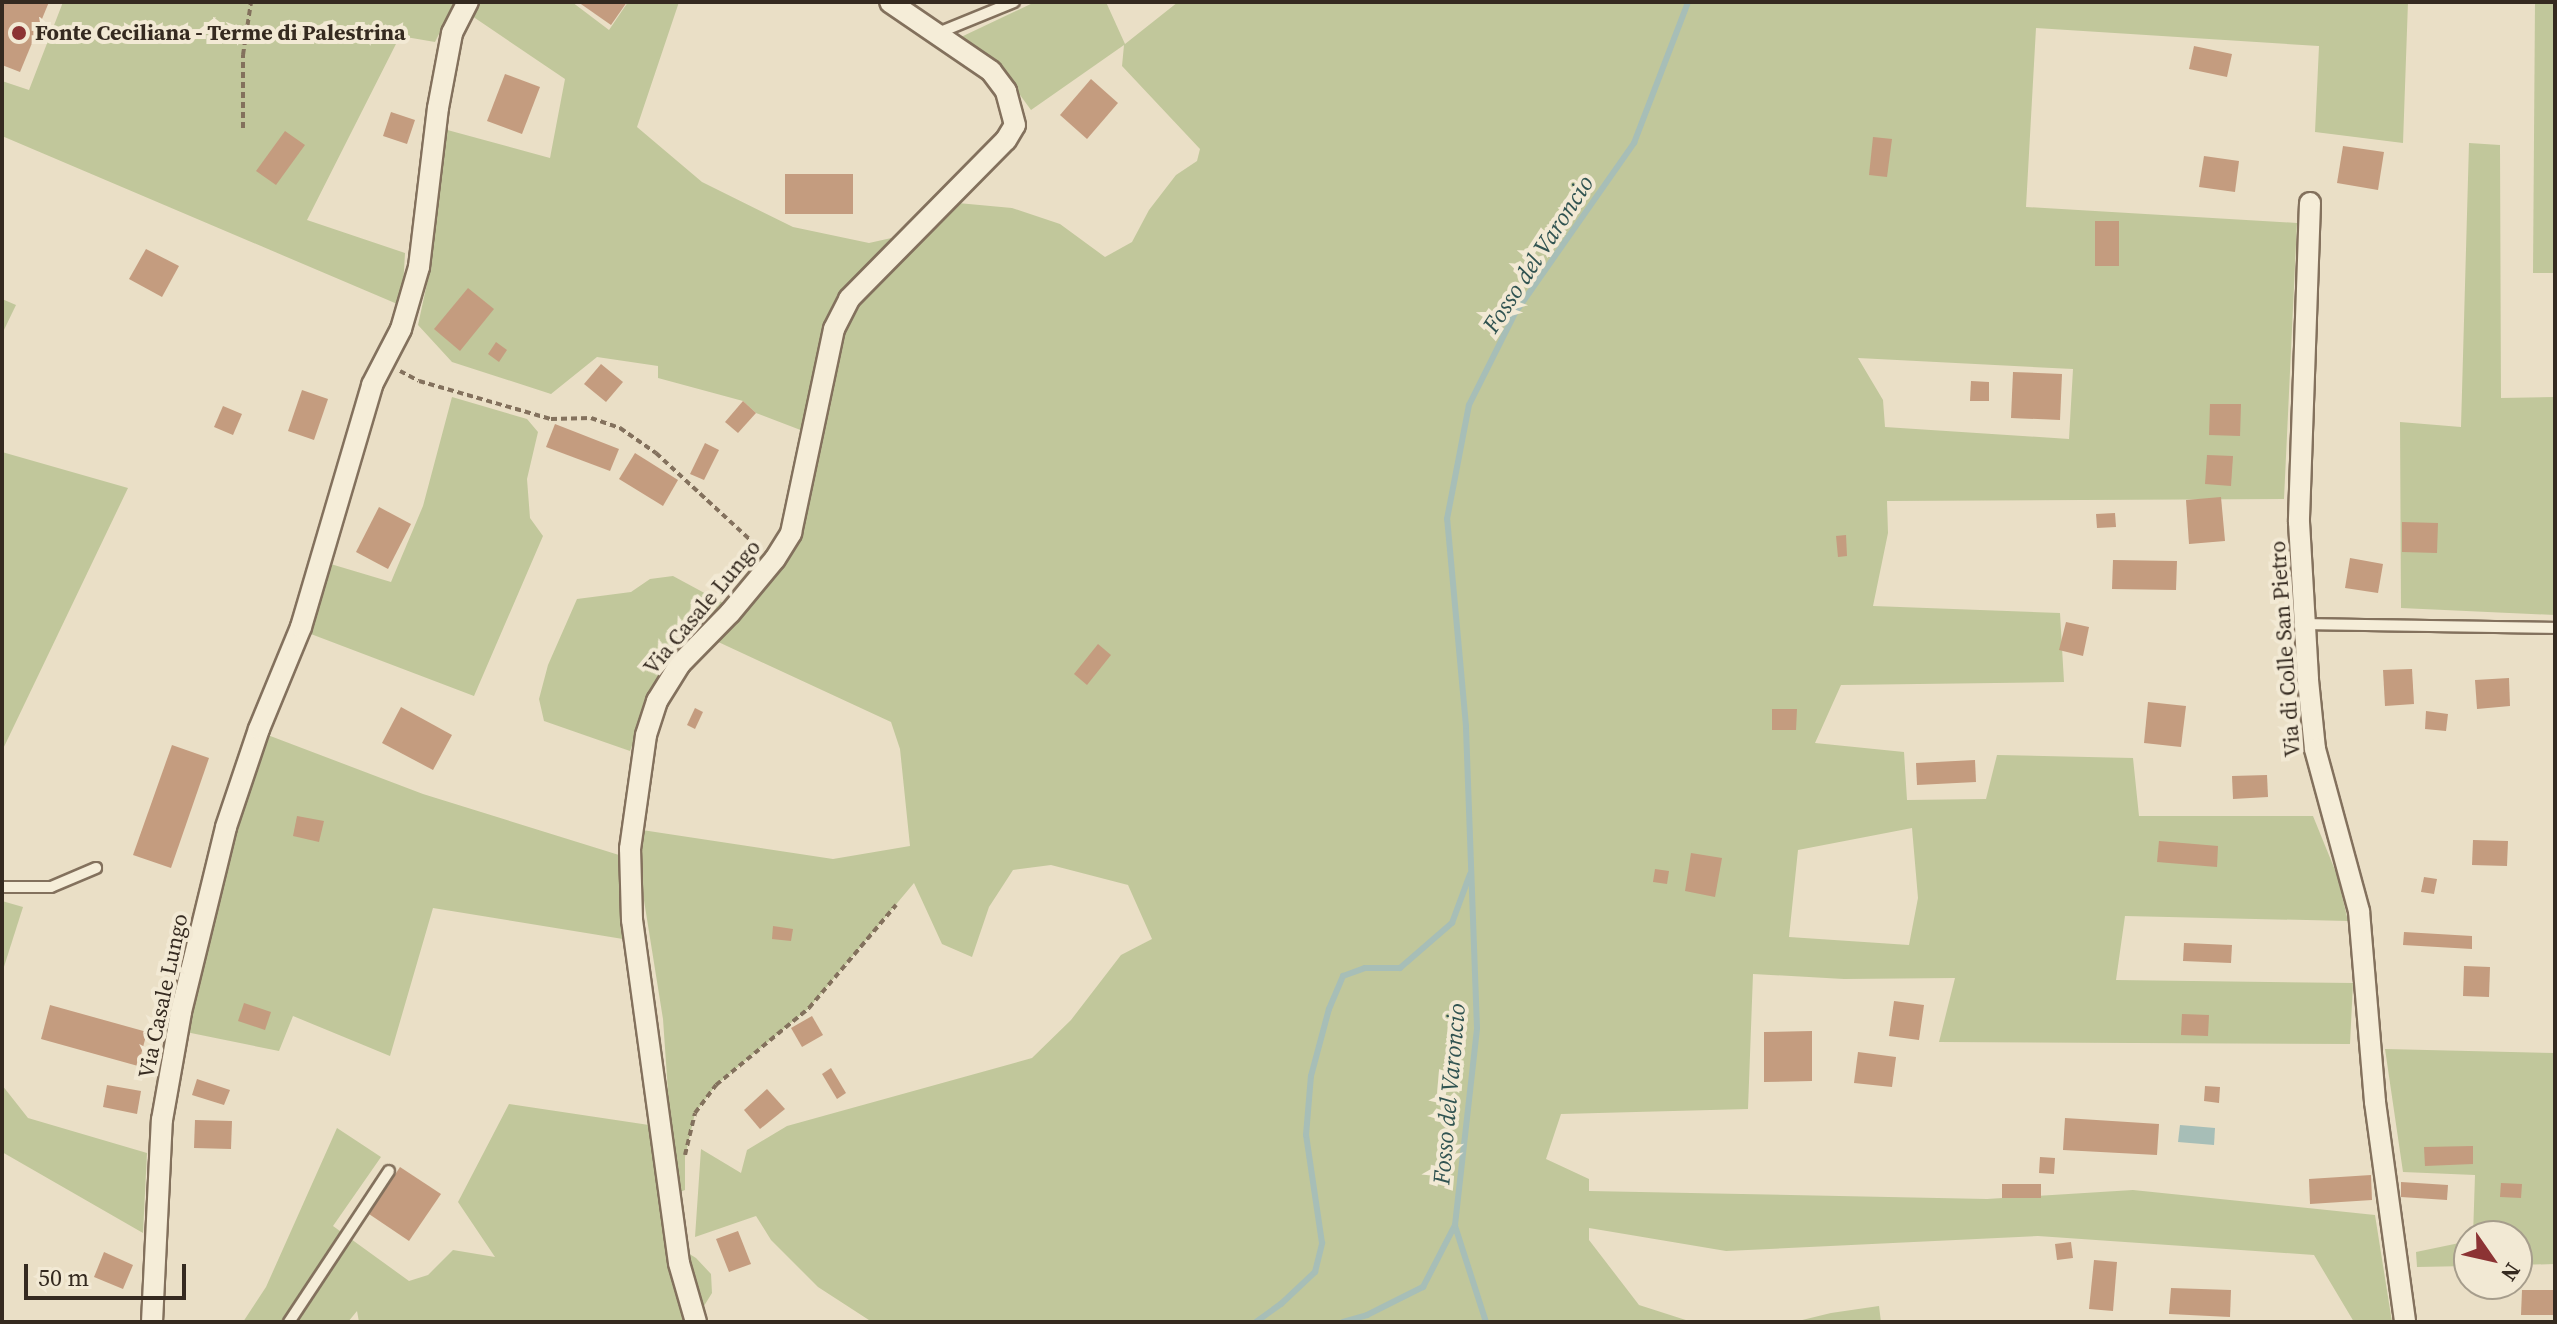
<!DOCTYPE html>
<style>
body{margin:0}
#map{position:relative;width:2557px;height:1324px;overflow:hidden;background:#eadfc6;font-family:"Source Serif 4",serif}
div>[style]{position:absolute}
.green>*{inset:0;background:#c1c79b}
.water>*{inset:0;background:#a7beb7}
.stream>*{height:6px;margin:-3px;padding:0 3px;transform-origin:3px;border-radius:3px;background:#a7beb7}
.building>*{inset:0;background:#c49c7f}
.path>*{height:4px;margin-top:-2px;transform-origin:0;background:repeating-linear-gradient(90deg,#83715d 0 6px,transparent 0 10px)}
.roads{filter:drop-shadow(2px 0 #83715d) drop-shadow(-2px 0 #83715d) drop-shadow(0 2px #83715d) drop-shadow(0 -2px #83715d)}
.service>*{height:10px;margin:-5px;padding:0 5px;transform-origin:5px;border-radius:5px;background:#f5edd8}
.minor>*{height:20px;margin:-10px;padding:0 10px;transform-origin:10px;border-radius:10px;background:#f5edd8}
.dots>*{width:22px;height:22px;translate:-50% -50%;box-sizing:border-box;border:4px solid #f2e9d4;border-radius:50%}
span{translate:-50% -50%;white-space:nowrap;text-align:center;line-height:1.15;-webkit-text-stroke:8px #f2e9d4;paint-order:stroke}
.poi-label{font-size:22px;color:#352a20;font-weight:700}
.left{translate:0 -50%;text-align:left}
.street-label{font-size:22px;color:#352a20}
.water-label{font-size:24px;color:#305351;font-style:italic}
.frame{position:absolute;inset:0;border:4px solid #352a20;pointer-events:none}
.north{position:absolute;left:2453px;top:1220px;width:80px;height:80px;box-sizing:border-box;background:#f2e9d4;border:2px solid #a69d8c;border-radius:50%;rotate:124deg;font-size:22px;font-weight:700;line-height:32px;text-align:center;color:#352a20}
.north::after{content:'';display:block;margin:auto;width:28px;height:36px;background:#8c3334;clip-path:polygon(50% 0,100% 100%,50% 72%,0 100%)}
.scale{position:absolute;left:24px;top:1264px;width:162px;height:36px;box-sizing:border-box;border:4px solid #352a20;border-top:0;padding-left:10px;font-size:24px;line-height:28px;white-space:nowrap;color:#352a20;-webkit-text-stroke:6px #f2e9d4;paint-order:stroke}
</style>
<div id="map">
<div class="green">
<i style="clip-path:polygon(63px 2px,455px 2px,435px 42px,400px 36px,307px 220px,405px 253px,402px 306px,2px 136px,2px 81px,29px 90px)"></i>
<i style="clip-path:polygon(evenodd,480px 2px,572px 2px,609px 30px,628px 2px,679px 2px,637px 127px,702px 182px,793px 227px,869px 243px,914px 233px,947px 202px,1012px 208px,1060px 224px,1105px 257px,1132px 242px,1149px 210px,1176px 175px,1197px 161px,1200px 149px,1122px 66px,1124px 45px,1031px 110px,992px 57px,961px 37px,1035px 2px,1106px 2px,1125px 44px,1178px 2px,2408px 2px,2403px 143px,2315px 132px,2319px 46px,2036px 28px,2026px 207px,2297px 223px,2284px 499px,1887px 501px,1888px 533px,1873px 606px,2060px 613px,2064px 682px,1841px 685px,1815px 743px,1904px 752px,1907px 800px,1986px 799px,1997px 755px,2133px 758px,2139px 816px,2313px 816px,2337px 875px,2348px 921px,2125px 916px,2116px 980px,2353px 983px,2350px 1044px,1939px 1042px,1955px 978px,1844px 979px,1753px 974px,1748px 1109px,1561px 1114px,1546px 1159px,1589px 1179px,1589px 1191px,1987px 1199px,2133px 1190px,2375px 1215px,2392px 1322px,2354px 1322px,2314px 1255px,2038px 1236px,1726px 1251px,1589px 1228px,1589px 1240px,1639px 1305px,1692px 1322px,872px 1322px,818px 1287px,771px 1240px,756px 1216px,695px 1237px,701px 1149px,741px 1173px,747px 1150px,787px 1126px,1032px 1058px,1071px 1020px,1121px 955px,1152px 939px,1128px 885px,1051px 865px,1013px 870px,989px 907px,972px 957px,942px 944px,914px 883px,809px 1008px,716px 1085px,695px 1113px,685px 1157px,685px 1190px,675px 1194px,663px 1019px,642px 888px,642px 830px,833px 859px,910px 846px,900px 749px,891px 722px,714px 640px,778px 574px,797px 544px,804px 523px,795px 510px,811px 434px,756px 413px,743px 401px,658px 378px,658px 366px,597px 357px,551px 394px,452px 362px,418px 325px,431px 265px,440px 128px,550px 158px,565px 79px,472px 16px,480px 2px,1858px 358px,2073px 369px,2069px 439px,1885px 427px,1883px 400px,1858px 358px,480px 2px,1912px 828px,1918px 898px,1909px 945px,1789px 937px,1798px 850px,1912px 828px)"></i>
<i style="clip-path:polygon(2535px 2px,2555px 2px,2555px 273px,2533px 273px)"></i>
<i style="clip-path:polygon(2469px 143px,2500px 145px,2501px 398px,2555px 397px,2555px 615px,2401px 608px,2400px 422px,2461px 427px)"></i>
<i style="clip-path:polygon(2px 299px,16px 305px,2px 334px)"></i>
<i style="clip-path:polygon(452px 397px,527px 419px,538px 432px,527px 479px,530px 518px,543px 536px,474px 696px,303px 631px,324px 562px,391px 582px,423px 506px)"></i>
<i style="clip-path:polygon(2px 452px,128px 488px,2px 751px)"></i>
<i style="clip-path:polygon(673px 576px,723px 603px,683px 641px,647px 707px,630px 751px,544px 721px,539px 699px,548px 665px,577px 599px,631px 592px,650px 579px)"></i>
<i style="clip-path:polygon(265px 734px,423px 794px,619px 855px,623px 939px,433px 908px,390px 1056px,293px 1016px,279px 1051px,186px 1032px,223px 866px)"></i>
<i style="clip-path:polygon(2px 901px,23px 907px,2px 973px)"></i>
<i style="clip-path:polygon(2385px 1049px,2555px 1053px,2555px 1264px,2517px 1265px,2517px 1236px,2473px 1236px,2475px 1175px,2403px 1172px)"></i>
<i style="clip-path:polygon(2px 1085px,28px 1118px,147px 1153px,143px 1233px,2px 1152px)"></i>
<i style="clip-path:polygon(509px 1104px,649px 1125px,665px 1239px,696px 1258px,711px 1274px,712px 1293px,694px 1322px,359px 1322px,357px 1311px,348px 1322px,243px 1322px,266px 1287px,337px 1128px,381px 1157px,333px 1226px,409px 1281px,428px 1275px,453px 1250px,495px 1257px,458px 1202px)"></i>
<i style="clip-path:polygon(2469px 1241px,2469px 1266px,2417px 1267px,2416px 1252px)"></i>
<i style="clip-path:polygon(1879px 1306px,1881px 1322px,1794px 1322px,1831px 1313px)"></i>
</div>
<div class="water">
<i style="clip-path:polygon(2180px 1125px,2215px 1128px,2214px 1145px,2178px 1142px)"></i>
</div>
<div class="stream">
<i style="left:1455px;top:1226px;width:101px;rotate:72.1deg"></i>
<i style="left:1256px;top:1322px;width:31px;rotate:-36deg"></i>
<i style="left:1281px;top:1304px;width:47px;rotate:-43.3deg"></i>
<i style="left:1315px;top:1272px;width:30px;rotate:-76deg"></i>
<i style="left:1322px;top:1243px;width:109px;rotate:-98.4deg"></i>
<i style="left:1306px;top:1135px;width:59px;rotate:-85.2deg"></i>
<i style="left:1311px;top:1076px;width:69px;rotate:-75deg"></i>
<i style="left:1329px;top:1009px;width:36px;rotate:-67deg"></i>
<i style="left:1343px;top:976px;width:23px;rotate:-20deg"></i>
<i style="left:1365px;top:968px;width:35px"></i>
<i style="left:1400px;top:968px;width:69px;rotate:-40.9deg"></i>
<i style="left:1452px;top:923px;width:52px;rotate:-69.8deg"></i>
<i style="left:1343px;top:1322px;width:25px;rotate:-16deg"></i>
<i style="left:1367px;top:1315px;width:63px;rotate:-26.6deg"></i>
<i style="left:1423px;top:1287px;width:70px;rotate:-62.7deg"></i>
<i style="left:1455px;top:1225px;width:198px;rotate:-83.6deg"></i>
<i style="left:1477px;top:1028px;width:302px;rotate:-92.1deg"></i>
<i style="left:1466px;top:726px;width:208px;rotate:-95.2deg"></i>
<i style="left:1447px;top:519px;width:116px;rotate:-79.1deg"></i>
<i style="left:1469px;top:405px;width:103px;rotate:-63.4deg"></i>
<i style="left:1515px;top:313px;width:208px;rotate:-55deg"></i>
<i style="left:1634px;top:143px;width:151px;rotate:-69deg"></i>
</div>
<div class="building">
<i style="clip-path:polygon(2px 2px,49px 2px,20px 72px,2px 65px)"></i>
<i style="clip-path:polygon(578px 2px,627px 2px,611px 25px)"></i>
<i style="clip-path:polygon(2194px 46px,2232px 54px,2227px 77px,2189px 69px)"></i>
<i style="clip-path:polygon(505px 74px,540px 87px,522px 134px,487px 121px)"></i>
<i style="clip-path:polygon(1091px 79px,1118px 103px,1087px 139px,1060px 115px)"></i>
<i style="clip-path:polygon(391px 112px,415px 120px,407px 144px,383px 136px)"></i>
<i style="clip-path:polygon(285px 131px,305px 145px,276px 185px,256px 171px)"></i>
<i style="clip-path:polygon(1873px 137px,1892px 139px,1887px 177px,1869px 175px)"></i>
<i style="clip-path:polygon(2343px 146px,2384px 152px,2378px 190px,2337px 183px)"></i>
<i style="clip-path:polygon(2204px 156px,2239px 161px,2235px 192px,2199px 187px)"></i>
<i style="clip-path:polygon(785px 174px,853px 174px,853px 214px,785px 214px)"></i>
<i style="clip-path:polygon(2095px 221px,2119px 221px,2119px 266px,2095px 266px)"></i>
<i style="clip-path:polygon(146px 249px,179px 266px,162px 297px,129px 279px)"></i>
<i style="clip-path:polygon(468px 288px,494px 309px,460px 351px,434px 329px)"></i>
<i style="clip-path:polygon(496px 342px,507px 350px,499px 362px,488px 354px)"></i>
<i style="clip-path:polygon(601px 364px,623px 382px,606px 402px,584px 384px)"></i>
<i style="clip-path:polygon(2013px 372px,2062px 374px,2060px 420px,2011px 418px)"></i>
<i style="clip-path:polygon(1971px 381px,1989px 382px,1989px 401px,1970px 401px)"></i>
<i style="clip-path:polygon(302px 390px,328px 399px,314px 440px,288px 431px)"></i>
<i style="clip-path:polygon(743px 401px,756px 413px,738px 433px,725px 422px)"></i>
<i style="clip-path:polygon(2210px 404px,2241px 404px,2240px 436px,2209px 435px)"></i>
<i style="clip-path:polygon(223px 406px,242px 414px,233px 435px,214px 427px)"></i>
<i style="clip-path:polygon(555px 424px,619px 449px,610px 471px,546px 447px)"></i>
<i style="clip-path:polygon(705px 443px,719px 450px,704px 480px,690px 474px)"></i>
<i style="clip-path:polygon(635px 453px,678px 480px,663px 506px,619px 479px)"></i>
<i style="clip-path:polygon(2207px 455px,2233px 456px,2231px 486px,2205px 484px)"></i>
<i style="clip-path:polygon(2221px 497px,2225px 541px,2189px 544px,2186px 500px)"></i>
<i style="clip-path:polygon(379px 507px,411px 524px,388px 569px,356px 552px)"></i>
<i style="clip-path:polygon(2115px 513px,2116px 527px,2097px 528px,2096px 514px)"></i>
<i style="clip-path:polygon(2402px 522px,2438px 523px,2437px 553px,2402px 552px)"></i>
<i style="clip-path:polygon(1846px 535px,1847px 556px,1838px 557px,1836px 536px)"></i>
<i style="clip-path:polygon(2350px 558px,2383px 564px,2378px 593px,2345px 588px)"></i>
<i style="clip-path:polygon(2113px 560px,2177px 561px,2176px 590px,2112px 589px)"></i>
<i style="clip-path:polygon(2066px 622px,2089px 627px,2083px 656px,2059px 650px)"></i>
<i style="clip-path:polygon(1098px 644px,1111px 655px,1087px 685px,1074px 674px)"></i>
<i style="clip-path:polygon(2412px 669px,2414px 704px,2385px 706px,2383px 670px)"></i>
<i style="clip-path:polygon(2509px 678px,2510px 706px,2477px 709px,2475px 680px)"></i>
<i style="clip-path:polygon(2148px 702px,2186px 706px,2181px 747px,2144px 743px)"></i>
<i style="clip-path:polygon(401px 707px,452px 735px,433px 770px,382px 743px)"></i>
<i style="clip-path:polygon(695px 708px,703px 712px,695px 729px,687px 725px)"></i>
<i style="clip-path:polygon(1772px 709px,1797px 709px,1796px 730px,1772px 730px)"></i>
<i style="clip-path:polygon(2426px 711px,2448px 714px,2446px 731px,2425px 729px)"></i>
<i style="clip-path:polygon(172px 745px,209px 758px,171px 868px,133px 855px)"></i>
<i style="clip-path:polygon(1975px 760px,1976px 782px,1917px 785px,1916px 763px)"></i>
<i style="clip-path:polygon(2267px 775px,2268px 797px,2233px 799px,2232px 776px)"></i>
<i style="clip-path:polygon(297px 816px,324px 821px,319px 842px,293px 836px)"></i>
<i style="clip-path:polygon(2473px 840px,2508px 841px,2507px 866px,2472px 865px)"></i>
<i style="clip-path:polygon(2159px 841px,2218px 846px,2217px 867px,2157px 862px)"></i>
<i style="clip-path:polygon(1691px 853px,1722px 858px,1715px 897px,1685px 891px)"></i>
<i style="clip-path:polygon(1655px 869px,1669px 871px,1667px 884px,1653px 882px)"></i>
<i style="clip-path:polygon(2424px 877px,2437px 879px,2434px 894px,2421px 892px)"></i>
<i style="clip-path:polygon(773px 926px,793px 929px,791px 941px,772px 939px)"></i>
<i style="clip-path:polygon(2404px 932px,2472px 936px,2472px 949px,2403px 945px)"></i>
<i style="clip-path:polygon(2184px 943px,2232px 945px,2231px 963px,2183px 961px)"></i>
<i style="clip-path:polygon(2464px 966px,2490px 967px,2489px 997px,2463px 996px)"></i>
<i style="clip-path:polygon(1894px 1001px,1924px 1005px,1919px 1040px,1889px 1036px)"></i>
<i style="clip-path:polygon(244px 1003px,271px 1012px,265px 1030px,238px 1021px)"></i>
<i style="clip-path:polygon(50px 1005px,147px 1032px,138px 1066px,41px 1039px)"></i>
<i style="clip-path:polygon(2182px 1014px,2209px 1015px,2208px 1036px,2181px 1035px)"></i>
<i style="clip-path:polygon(812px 1016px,823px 1035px,802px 1047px,791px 1028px)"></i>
<i style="clip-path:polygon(1812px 1031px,1812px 1081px,1764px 1082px,1764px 1032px)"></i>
<i style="clip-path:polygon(1858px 1052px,1896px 1057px,1892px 1087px,1854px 1083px)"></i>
<i style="clip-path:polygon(831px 1068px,846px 1093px,837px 1099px,822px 1074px)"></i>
<i style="clip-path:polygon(197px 1079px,230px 1090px,224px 1105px,192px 1095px)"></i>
<i style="clip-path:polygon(107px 1085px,141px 1091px,137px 1114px,103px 1107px)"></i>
<i style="clip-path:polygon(2205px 1086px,2220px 1087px,2219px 1103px,2204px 1101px)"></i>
<i style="clip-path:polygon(767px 1089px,785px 1109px,760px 1129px,744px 1110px)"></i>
<i style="clip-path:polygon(2065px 1118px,2159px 1124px,2157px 1155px,2063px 1150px)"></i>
<i style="clip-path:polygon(195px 1120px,232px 1121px,231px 1149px,194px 1148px)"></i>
<i style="clip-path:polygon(2473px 1146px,2473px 1164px,2425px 1166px,2424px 1147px)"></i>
<i style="clip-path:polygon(2040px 1157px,2055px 1158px,2054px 1174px,2039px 1173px)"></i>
<i style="clip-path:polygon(400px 1167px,441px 1194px,409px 1241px,369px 1214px)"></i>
<i style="clip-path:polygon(2371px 1175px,2372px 1200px,2310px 1204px,2309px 1179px)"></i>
<i style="clip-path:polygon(2401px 1182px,2448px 1185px,2447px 1200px,2401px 1197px)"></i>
<i style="clip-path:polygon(2501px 1183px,2522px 1184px,2521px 1198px,2500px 1197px)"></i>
<i style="clip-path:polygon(2002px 1184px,2041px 1184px,2041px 1198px,2002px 1198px)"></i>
<i style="clip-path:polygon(738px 1231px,751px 1264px,729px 1272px,716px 1239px)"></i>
<i style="clip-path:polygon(2071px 1242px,2073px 1258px,2057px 1260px,2055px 1244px)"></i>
<i style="clip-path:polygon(104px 1252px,133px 1265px,123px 1289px,94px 1277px)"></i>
<i style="clip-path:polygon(2094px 1260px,2117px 1262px,2113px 1311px,2089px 1309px)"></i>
<i style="clip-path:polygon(2171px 1288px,2231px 1290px,2230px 1317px,2169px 1314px)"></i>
<i style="clip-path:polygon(2522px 1290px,2555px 1290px,2555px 1315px,2521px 1315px)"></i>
</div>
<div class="path">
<i style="left:243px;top:128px;width:73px;rotate:-90deg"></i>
<i style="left:243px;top:55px;width:54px;rotate:-81.4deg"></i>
<i style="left:400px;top:371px;width:21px;rotate:28deg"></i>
<i style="left:419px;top:381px;width:137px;rotate:16.1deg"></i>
<i style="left:551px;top:419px;width:40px;rotate:-1.4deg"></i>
<i style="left:591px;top:418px;width:31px;rotate:19deg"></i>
<i style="left:620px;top:428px;width:44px;rotate:34.8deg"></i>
<i style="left:656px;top:453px;width:142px;rotate:42.7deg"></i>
<i style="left:685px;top:1155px;width:43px;rotate:-76.6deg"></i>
<i style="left:695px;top:1113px;width:35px;rotate:-53deg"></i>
<i style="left:716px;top:1085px;width:121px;rotate:-39.6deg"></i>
<i style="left:809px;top:1008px;width:135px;rotate:-49.8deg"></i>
</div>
<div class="roads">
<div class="service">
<i style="left:938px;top:33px;width:82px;rotate:-22.2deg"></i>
<i style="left:2305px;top:624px;width:250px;rotate:0.9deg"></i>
<i style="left:2px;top:887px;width:49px"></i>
<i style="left:51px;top:887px;width:49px;rotate:-22.9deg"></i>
<i style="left:289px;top:1322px;width:181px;rotate:-56.5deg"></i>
</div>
<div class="minor">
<i style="left:2310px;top:203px;width:319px;rotate:92deg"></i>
<i style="left:2299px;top:522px;width:158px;rotate:86.7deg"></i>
<i style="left:2308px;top:680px;width:69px;rotate:84.2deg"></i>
<i style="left:2315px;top:749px;width:168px;rotate:74.8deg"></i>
<i style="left:2359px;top:911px;width:192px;rotate:85.2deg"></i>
<i style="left:2375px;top:1102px;width:222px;rotate:82.2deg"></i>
<i style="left:152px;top:1322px;width:202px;rotate:-87.2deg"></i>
<i style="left:162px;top:1120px;width:110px;rotate:-80deg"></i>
<i style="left:181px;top:1012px;width:190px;rotate:-76.3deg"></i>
<i style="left:226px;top:827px;width:103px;rotate:-71.4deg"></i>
<i style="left:259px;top:729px;width:110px;rotate:-67.6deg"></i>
<i style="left:301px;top:627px;width:252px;rotate:-73.6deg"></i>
<i style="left:372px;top:385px;width:63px;rotate:-62.6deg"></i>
<i style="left:401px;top:329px;width:65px;rotate:-73.8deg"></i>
<i style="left:419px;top:267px;width:160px;rotate:-83.2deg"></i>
<i style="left:438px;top:108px;width:76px;rotate:-79.4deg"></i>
<i style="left:452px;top:33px;width:35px;rotate:-63deg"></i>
<i style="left:696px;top:1322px;width:61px;rotate:-106.1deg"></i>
<i style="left:679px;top:1263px;width:346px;rotate:-97.8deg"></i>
<i style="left:632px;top:920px;width:71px;rotate:-91.6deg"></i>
<i style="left:630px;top:849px;width:115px;rotate:-82deg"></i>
<i style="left:646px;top:735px;width:36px;rotate:-72deg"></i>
<i style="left:657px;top:701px;width:44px;rotate:-58.1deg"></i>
<i style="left:680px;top:664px;width:71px;rotate:-45.6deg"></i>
<i style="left:730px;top:613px;width:70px;rotate:-50.2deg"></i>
<i style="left:775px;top:559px;width:31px;rotate:-58deg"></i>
<i style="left:791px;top:533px;width:208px;rotate:-78.1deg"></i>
<i style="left:834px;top:329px;width:34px;rotate:-63deg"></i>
<i style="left:849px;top:299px;width:223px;rotate:-45.4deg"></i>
<i style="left:1006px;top:140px;width:17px;rotate:-59deg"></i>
<i style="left:1015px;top:125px;width:35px;rotate:-105deg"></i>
<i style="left:1006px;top:91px;width:25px;rotate:-127deg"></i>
<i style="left:991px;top:71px;width:122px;rotate:-145.7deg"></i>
</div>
</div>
<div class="dots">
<i style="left:19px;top:33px;background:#8c3334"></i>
</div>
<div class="poi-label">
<span class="left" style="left:35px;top:33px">Fonte Ceciliana - Terme di Palestrina</span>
</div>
<div class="street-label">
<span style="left:702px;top:607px;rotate:-50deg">Via Casale Lungo</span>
<span style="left:2285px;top:649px;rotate:-94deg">Via di Colle San Pietro</span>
<span style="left:163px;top:996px;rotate:-78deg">Via Casale Lungo</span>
</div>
<div class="water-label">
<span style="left:1538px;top:254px;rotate:-57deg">Fosso del Varoncio</span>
<span style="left:1449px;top:1094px;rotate:-85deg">Fosso del Varoncio</span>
</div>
<div class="frame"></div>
<div class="north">N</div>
<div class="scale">50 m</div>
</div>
